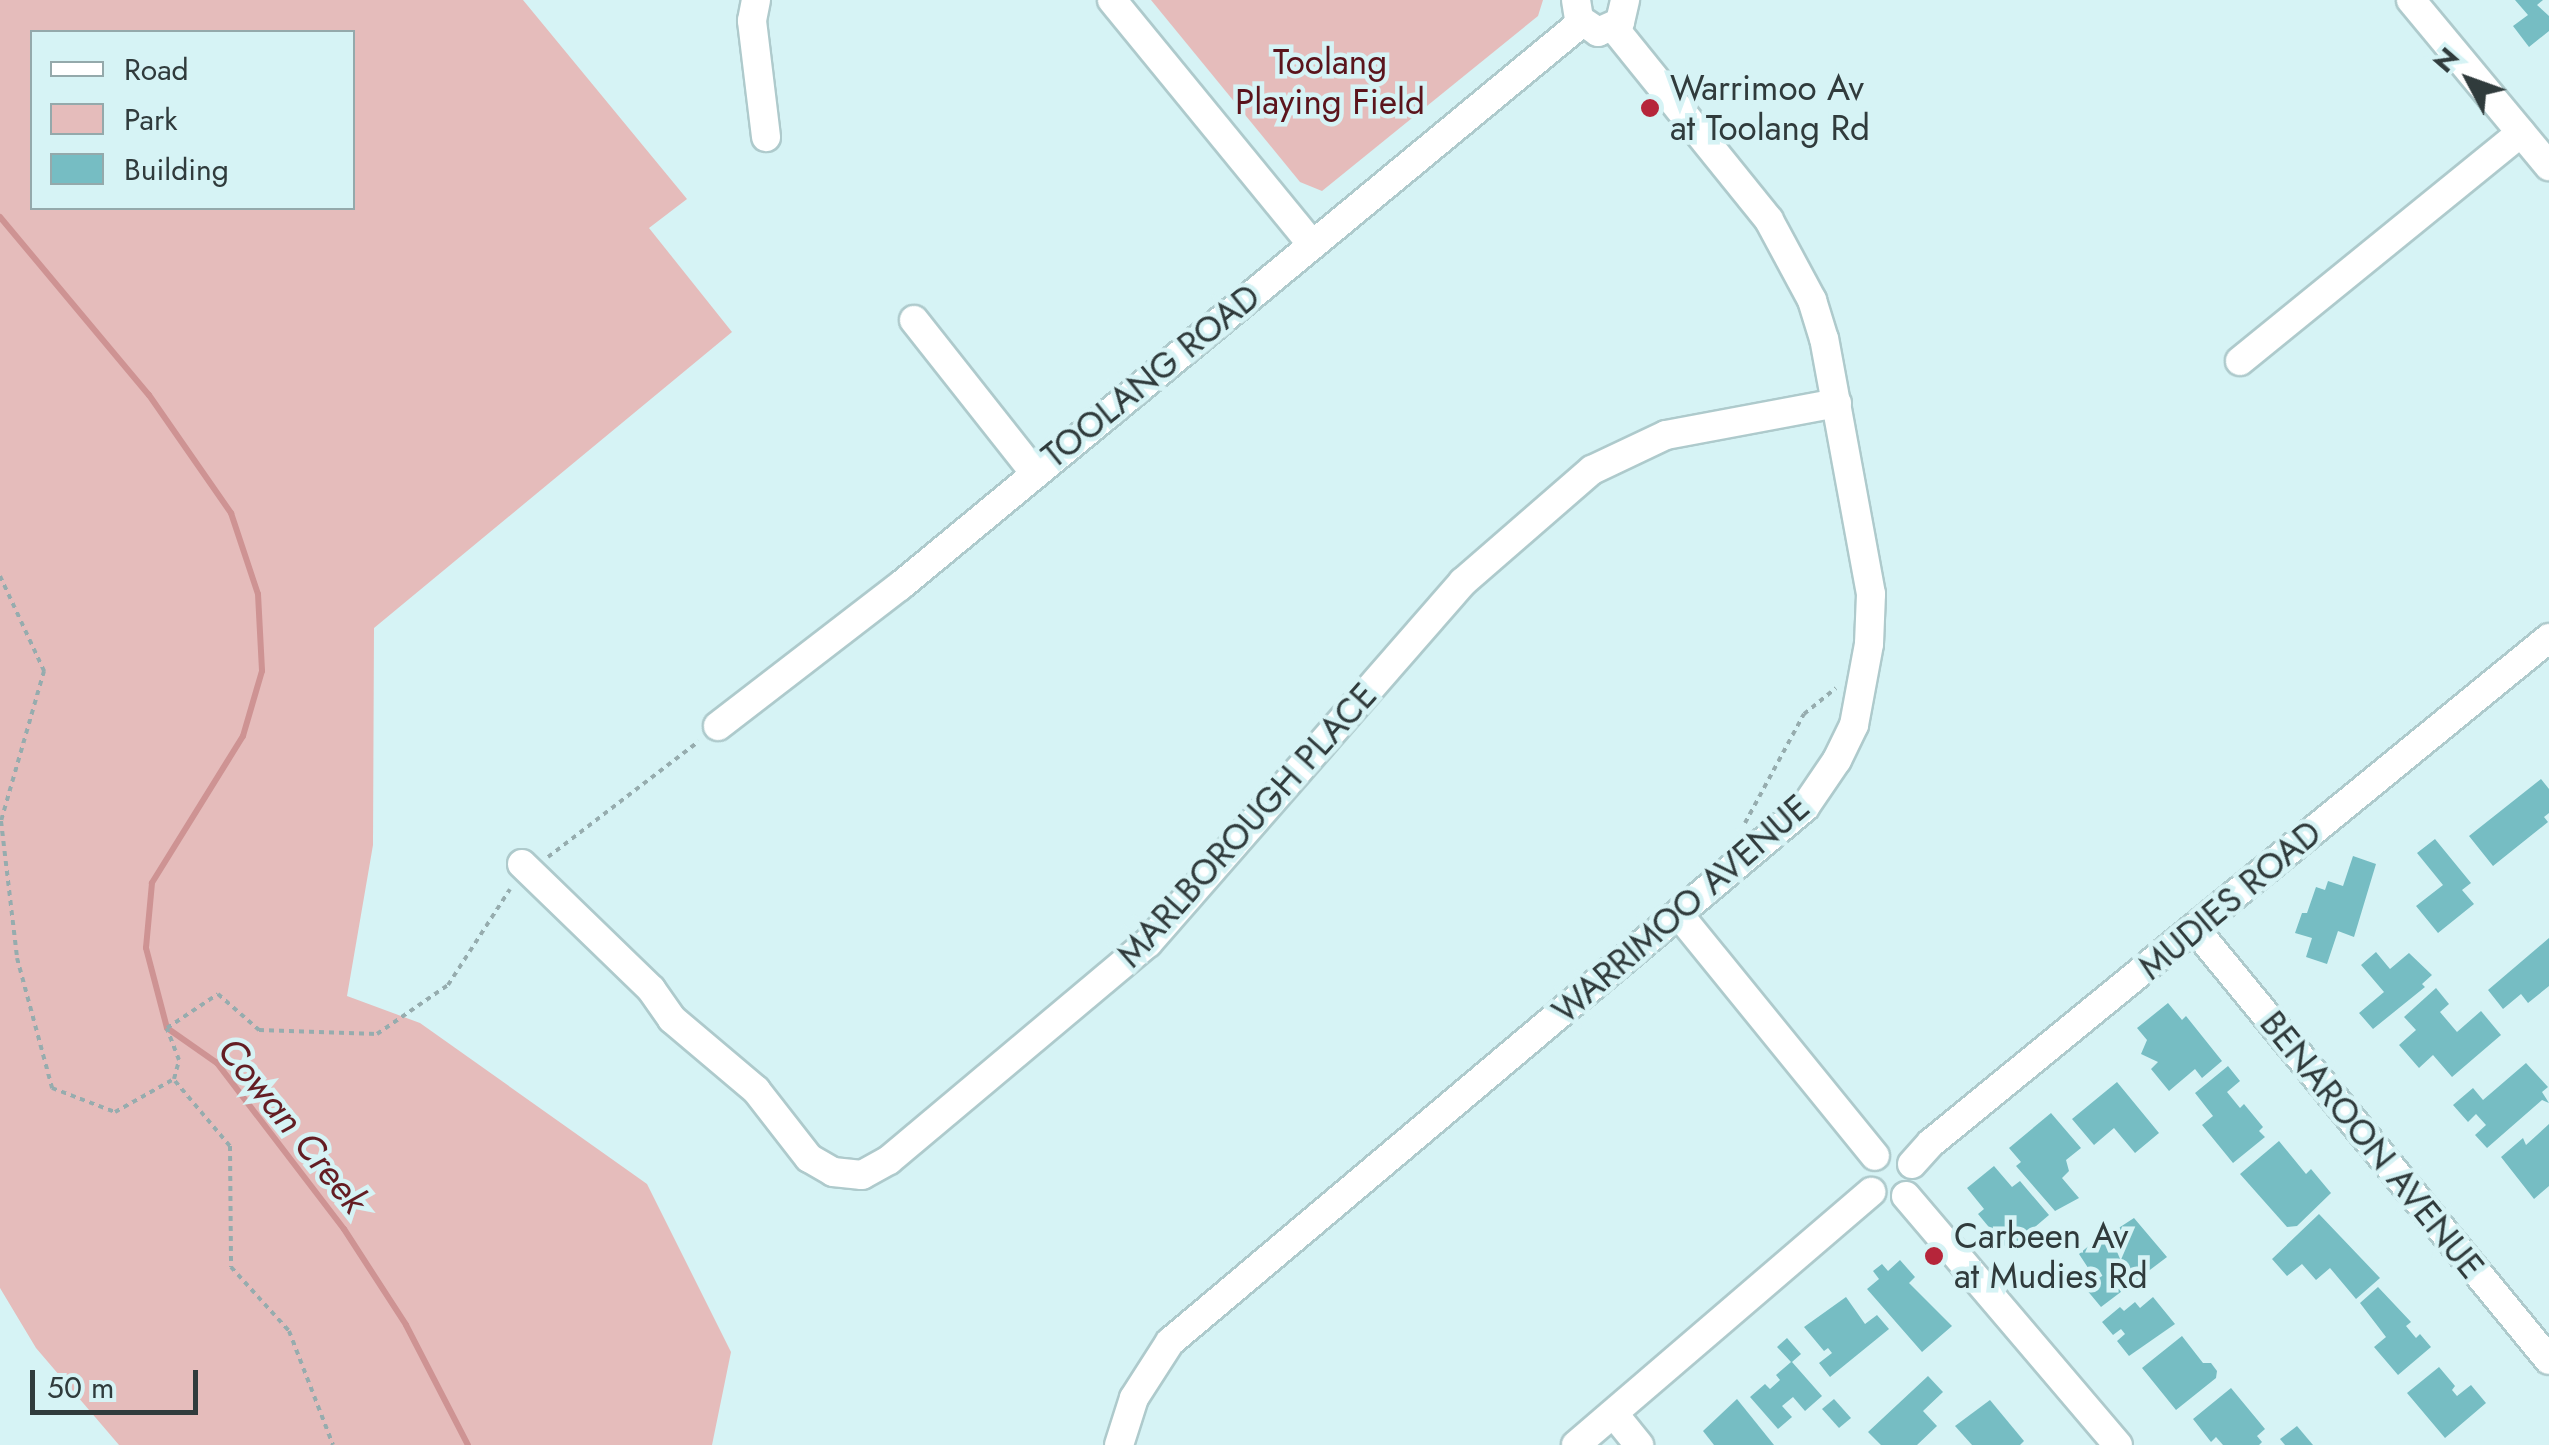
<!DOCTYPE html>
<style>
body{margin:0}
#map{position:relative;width:2549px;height:1445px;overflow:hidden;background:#d6f3f5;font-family:Jost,sans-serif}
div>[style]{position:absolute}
.green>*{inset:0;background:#e5bcbb}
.stream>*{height:6px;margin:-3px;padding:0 3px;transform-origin:3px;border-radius:3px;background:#ce9393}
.building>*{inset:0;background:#76bdc3}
.path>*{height:4px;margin-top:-2px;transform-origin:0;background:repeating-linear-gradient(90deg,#96acae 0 5px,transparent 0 10px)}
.roads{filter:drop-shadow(2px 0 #aecacc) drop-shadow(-2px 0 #aecacc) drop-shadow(0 2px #aecacc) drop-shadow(0 -2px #aecacc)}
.minor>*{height:28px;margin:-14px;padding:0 14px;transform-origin:14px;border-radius:14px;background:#fff}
.dots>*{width:28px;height:28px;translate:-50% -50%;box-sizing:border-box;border:5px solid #d6f3f5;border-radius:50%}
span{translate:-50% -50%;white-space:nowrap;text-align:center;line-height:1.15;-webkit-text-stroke:9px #d6f3f5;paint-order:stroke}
.park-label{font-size:35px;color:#5b141c}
.poi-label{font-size:35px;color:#303b3c}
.left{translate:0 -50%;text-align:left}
.street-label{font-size:35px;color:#303b3c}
.water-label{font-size:38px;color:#641d23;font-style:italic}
.legend{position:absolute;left:30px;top:30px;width:325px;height:180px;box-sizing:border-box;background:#d6f3f5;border:2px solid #94a9ab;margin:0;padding:12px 18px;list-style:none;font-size:30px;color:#303b3c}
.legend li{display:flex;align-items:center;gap:20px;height:50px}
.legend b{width:50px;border:2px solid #94a9ab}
.north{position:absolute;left:2419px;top:30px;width:100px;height:100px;-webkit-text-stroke:8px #d6f3f5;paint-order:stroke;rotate:311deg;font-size:28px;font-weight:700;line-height:40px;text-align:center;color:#303b3c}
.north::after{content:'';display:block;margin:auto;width:35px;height:45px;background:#303b3c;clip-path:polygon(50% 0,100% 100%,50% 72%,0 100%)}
.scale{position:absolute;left:30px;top:1370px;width:168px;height:45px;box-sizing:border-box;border:5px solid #303b3c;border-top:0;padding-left:12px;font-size:30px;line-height:35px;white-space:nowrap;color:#303b3c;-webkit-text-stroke:8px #d6f3f5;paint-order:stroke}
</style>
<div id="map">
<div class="green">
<i style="clip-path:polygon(evenodd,0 0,523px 0,687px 199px,649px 228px,732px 332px,374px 628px,373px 845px,347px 996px,420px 1023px,647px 1184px,731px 1352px,712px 1445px,119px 1445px,36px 1348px,0 1288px,0 0,32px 32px,352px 32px,352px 208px,32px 208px,32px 32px)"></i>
<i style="clip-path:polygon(1151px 0,1543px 0,1538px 16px,1322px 191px,1300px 182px)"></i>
</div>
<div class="stream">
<i style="left:0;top:217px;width:232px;rotate:50.1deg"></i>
<i style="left:149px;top:395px;width:144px;rotate:55.2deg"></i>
<i style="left:231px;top:513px;width:85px;rotate:71.6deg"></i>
<i style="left:258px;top:594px;width:77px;rotate:87deg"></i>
<i style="left:262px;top:671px;width:68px;rotate:106.3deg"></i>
<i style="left:243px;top:736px;width:173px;rotate:121.8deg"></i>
<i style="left:152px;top:883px;width:65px;rotate:95.3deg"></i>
<i style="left:146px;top:948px;width:83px;rotate:75.3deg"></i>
<i style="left:167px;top:1028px;width:61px;rotate:35deg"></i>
<i style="left:217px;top:1063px;width:209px;rotate:52.6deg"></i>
<i style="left:344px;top:1229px;width:114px;rotate:57.1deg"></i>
<i style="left:406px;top:1325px;width:135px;rotate:62.7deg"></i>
</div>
<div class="building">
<i style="clip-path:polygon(2515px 0,2543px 0,2537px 5px,2549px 16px,2549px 31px,2529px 47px,2513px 26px,2528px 15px)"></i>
<i style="clip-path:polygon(2541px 779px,2549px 789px,2549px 813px,2544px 817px,2548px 822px,2493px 866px,2469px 836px)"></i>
<i style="clip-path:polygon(2435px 839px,2471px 883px,2462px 890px,2474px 904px,2438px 933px,2416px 906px,2443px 885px,2417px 853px)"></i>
<i style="clip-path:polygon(2353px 856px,2376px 864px,2354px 937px,2338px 931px,2327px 964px,2306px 957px,2312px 938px,2295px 933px,2302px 913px,2307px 913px,2316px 887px,2325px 890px,2328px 881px,2343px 886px)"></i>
<i style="clip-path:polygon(2549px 938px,2549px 986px,2528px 1003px,2521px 994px,2503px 1009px,2488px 990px)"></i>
<i style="clip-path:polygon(2376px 952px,2390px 969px,2409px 953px,2432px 975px,2422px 984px,2425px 987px,2373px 1029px,2359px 1013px,2384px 992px,2361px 965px)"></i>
<i style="clip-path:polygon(2436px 988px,2449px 1004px,2440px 1012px,2457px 1032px,2481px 1011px,2501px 1035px,2452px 1077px,2433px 1055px,2419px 1068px,2399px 1045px,2416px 1030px,2404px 1017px)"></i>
<i style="clip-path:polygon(2168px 1003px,2182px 1020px,2186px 1016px,2222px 1061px,2202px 1078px,2195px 1069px,2169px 1091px,2151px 1069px,2158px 1062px,2141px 1054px,2147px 1040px,2137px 1028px)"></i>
<i style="clip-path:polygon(2526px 1063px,2548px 1087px,2542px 1092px,2549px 1103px,2542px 1100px,2487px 1148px,2475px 1135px,2486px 1125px,2476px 1114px,2468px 1122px,2453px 1105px,2473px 1088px,2483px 1100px)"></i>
<i style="clip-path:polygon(2228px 1066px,2240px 1081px,2227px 1092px,2240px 1108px,2244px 1104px,2263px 1127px,2259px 1131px,2265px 1137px,2233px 1163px,2202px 1125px,2213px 1116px,2195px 1093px)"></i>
<i style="clip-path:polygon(2117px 1082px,2159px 1133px,2135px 1153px,2114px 1128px,2094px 1145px,2072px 1119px)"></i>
<i style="clip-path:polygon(2051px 1113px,2081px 1148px,2066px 1160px,2069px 1171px,2062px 1178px,2079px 1198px,2055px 1211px,2016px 1166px,2021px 1162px,2009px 1148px)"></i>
<i style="clip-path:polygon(2549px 1124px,2549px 1186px,2534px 1199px,2501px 1157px,2523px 1138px,2526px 1145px)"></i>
<i style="clip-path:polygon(2279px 1141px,2306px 1174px,2311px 1169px,2331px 1193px,2297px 1226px,2287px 1227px,2240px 1174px)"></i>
<i style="clip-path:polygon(1994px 1166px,2012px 1187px,2020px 1181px,2049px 1215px,2008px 1250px,1978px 1214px,1984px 1209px,1967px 1188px)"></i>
<i style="clip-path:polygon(2319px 1214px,2380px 1278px,2356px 1299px,2330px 1268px,2316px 1280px,2302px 1264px,2287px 1276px,2272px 1259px)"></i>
<i style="clip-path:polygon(2134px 1218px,2167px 1257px,2101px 1307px,2086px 1289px,2096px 1280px,2079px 1254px,2108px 1230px,2111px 1233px)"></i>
<i style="clip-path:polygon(1900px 1260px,1915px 1277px,1909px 1283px,1952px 1326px,1922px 1352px,1867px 1289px,1879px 1279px,1873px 1271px,1882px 1264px,1888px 1271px)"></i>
<i style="clip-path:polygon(2378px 1287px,2411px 1322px,2406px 1326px,2416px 1338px,2420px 1334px,2431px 1347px,2398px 1375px,2374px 1347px,2386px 1337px,2360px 1303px)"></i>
<i style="clip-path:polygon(1846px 1297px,1865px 1324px,1877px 1315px,1889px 1329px,1830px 1377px,1819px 1363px,1832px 1353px,1828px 1348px,1824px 1351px,1804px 1327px)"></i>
<i style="clip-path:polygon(2153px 1297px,2175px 1324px,2129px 1356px,2117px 1341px,2125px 1334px,2121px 1329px,2113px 1335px,2102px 1322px,2120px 1307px,2124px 1311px,2135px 1302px,2140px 1308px)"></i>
<i style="clip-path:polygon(2182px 1336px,2203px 1363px,2211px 1363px,2217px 1371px,2216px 1378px,2176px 1410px,2142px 1368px)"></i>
<i style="clip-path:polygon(1787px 1338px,1801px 1354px,1792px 1362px,1822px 1396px,1805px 1411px,1793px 1397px,1782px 1406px,1792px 1417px,1778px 1429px,1750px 1397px,1765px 1384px,1770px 1389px,1780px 1380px,1776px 1375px,1791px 1362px,1777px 1347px)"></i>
<i style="clip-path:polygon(2439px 1367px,2455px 1386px,2452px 1390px,2457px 1396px,2471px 1385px,2486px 1403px,2445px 1438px,2407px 1393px)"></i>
<i style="clip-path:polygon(1928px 1376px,1943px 1392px,1923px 1411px,1937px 1426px,1917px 1445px,1881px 1445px,1868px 1432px)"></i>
<i style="clip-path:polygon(2231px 1388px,2265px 1429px,2257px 1436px,2262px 1442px,2259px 1445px,2223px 1445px,2216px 1437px,2211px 1442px,2193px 1419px)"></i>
<i style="clip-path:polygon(1737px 1399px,1774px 1445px,1714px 1445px,1703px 1431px)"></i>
<i style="clip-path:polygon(1834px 1399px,1851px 1418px,1839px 1428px,1822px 1409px)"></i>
<i style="clip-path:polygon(1990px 1400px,2024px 1441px,2020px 1445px,1972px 1445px,1955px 1426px)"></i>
<i style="clip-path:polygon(2297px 1426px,2313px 1445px,2285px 1445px,2280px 1439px)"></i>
</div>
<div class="path">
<i style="left:0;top:576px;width:105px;rotate:65.1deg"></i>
<i style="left:44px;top:671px;width:156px;rotate:106deg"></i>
<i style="left:1px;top:821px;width:138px;rotate:83.3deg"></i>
<i style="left:17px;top:958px;width:135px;rotate:74.9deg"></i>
<i style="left:52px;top:1088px;width:67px;rotate:20.9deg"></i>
<i style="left:115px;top:1112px;width:68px;rotate:-29.2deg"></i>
<i style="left:1745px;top:823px;width:124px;rotate:-61.6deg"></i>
<i style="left:1804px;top:714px;width:41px;rotate:-39.1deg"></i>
<i style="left:548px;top:857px;width:190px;rotate:-37.5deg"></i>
<i style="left:174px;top:1079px;width:20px;rotate:-75deg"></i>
<i style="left:179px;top:1060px;width:34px;rotate:-111deg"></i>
<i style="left:167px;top:1028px;width:61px;rotate:-33.7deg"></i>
<i style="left:218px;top:994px;width:55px;rotate:41.3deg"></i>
<i style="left:259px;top:1030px;width:118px;rotate:1.9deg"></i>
<i style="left:377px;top:1034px;width:86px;rotate:-34.6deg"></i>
<i style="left:448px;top:985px;width:114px;rotate:-57.1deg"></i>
<i style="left:175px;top:1081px;width:85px;rotate:49.8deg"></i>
<i style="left:230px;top:1146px;width:121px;rotate:89.5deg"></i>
<i style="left:231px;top:1267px;width:86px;rotate:47.8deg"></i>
<i style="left:289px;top:1331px;width:122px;rotate:68.9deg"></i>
</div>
<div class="roads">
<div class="minor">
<i style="left:756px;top:0;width:21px;rotate:101deg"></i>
<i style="left:752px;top:21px;width:117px;rotate:83.1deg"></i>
<i style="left:1112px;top:0;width:315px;rotate:50.7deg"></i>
<i style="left:1576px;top:0;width:19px;rotate:81deg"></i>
<i style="left:1579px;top:19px;width:23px;rotate:34deg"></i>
<i style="left:1598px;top:32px;width:24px;rotate:-24deg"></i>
<i style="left:1620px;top:22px;width:23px;rotate:-77deg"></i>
<i style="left:2411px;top:0;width:216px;rotate:50.3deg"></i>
<i style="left:914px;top:320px;width:194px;rotate:51.7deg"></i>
<i style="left:2240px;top:361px;width:362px;rotate:-39.1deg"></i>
<i style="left:718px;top:726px;width:230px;rotate:-37.6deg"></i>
<i style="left:900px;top:586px;width:884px;rotate:-39.58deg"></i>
<i style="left:522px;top:864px;width:180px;rotate:44.1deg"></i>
<i style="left:651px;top:989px;width:37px;rotate:55deg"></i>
<i style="left:672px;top:1019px;width:110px;rotate:40.2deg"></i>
<i style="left:756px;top:1090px;width:86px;rotate:52.1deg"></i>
<i style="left:809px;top:1158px;width:28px;rotate:30deg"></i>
<i style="left:833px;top:1172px;width:29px;rotate:6deg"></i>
<i style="left:862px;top:1175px;width:31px;rotate:-29deg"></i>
<i style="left:889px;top:1160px;width:338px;rotate:-40deg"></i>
<i style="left:1148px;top:943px;width:479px;rotate:-48.9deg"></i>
<i style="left:1463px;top:582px;width:171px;rotate:-41deg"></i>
<i style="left:1592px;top:470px;width:82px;rotate:-25.3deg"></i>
<i style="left:1666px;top:435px;width:174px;rotate:-10.6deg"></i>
<i style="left:1680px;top:916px;width:309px;rotate:50.9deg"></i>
<i style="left:2196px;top:930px;width:556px;rotate:50.62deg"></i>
<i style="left:1912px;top:1164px;width:28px;rotate:-48deg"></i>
<i style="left:1931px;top:1143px;width:798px;rotate:-39.25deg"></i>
<i style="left:1906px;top:1196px;width:327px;rotate:49.6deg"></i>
<i style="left:1614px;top:1414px;width:40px;rotate:51deg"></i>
<i style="left:1119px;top:1445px;width:49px;rotate:-72.3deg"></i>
<i style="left:1134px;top:1398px;width:67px;rotate:-57.3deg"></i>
<i style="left:1170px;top:1342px;width:830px;rotate:-40.11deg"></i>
<i style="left:1805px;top:807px;width:57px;rotate:-55.8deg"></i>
<i style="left:1837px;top:760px;width:39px;rotate:-64deg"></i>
<i style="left:1854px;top:725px;width:82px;rotate:-79.5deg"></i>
<i style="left:1869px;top:644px;width:50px;rotate:-87.7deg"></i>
<i style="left:1871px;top:594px;width:259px;rotate:-100.4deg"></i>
<i style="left:1824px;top:339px;width:41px;rotate:-107.1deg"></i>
<i style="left:1812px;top:300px;width:91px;rotate:-118.3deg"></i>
<i style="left:1769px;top:220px;width:247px;rotate:-128.9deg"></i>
<i style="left:1576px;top:1445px;width:389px;rotate:-40.6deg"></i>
</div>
</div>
<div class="dots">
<i style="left:1650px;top:108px;background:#b6253a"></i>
<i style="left:1934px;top:1256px;background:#b6253a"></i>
</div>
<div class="park-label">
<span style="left:1330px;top:82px">Toolang<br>Playing Field</span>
</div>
<div class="poi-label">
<span class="left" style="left:1670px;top:108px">Warrimoo Av<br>at Toolang Rd</span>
<span class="left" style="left:1954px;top:1256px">Carbeen Av<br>at Mudies Rd</span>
</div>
<div class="street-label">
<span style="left:1151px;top:376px;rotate:-39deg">TOOLANG ROAD</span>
<span style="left:1247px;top:825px;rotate:-48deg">MARLBOROUGH PLACE</span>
<span style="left:2230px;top:900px;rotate:-40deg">MUDIES ROAD</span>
<span style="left:1681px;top:909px;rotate:-41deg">WARRIMOO AVENUE</span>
<span style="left:2372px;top:1145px;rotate:51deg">BENAROON AVENUE</span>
</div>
<div class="water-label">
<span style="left:293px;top:1125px;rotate:51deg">Cowan Creek</span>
</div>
<ul class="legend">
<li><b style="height:12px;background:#fff"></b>Road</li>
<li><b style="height:28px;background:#e5bcbb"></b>Park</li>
<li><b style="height:28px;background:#76bdc3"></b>Building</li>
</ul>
<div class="north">N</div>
<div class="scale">50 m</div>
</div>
